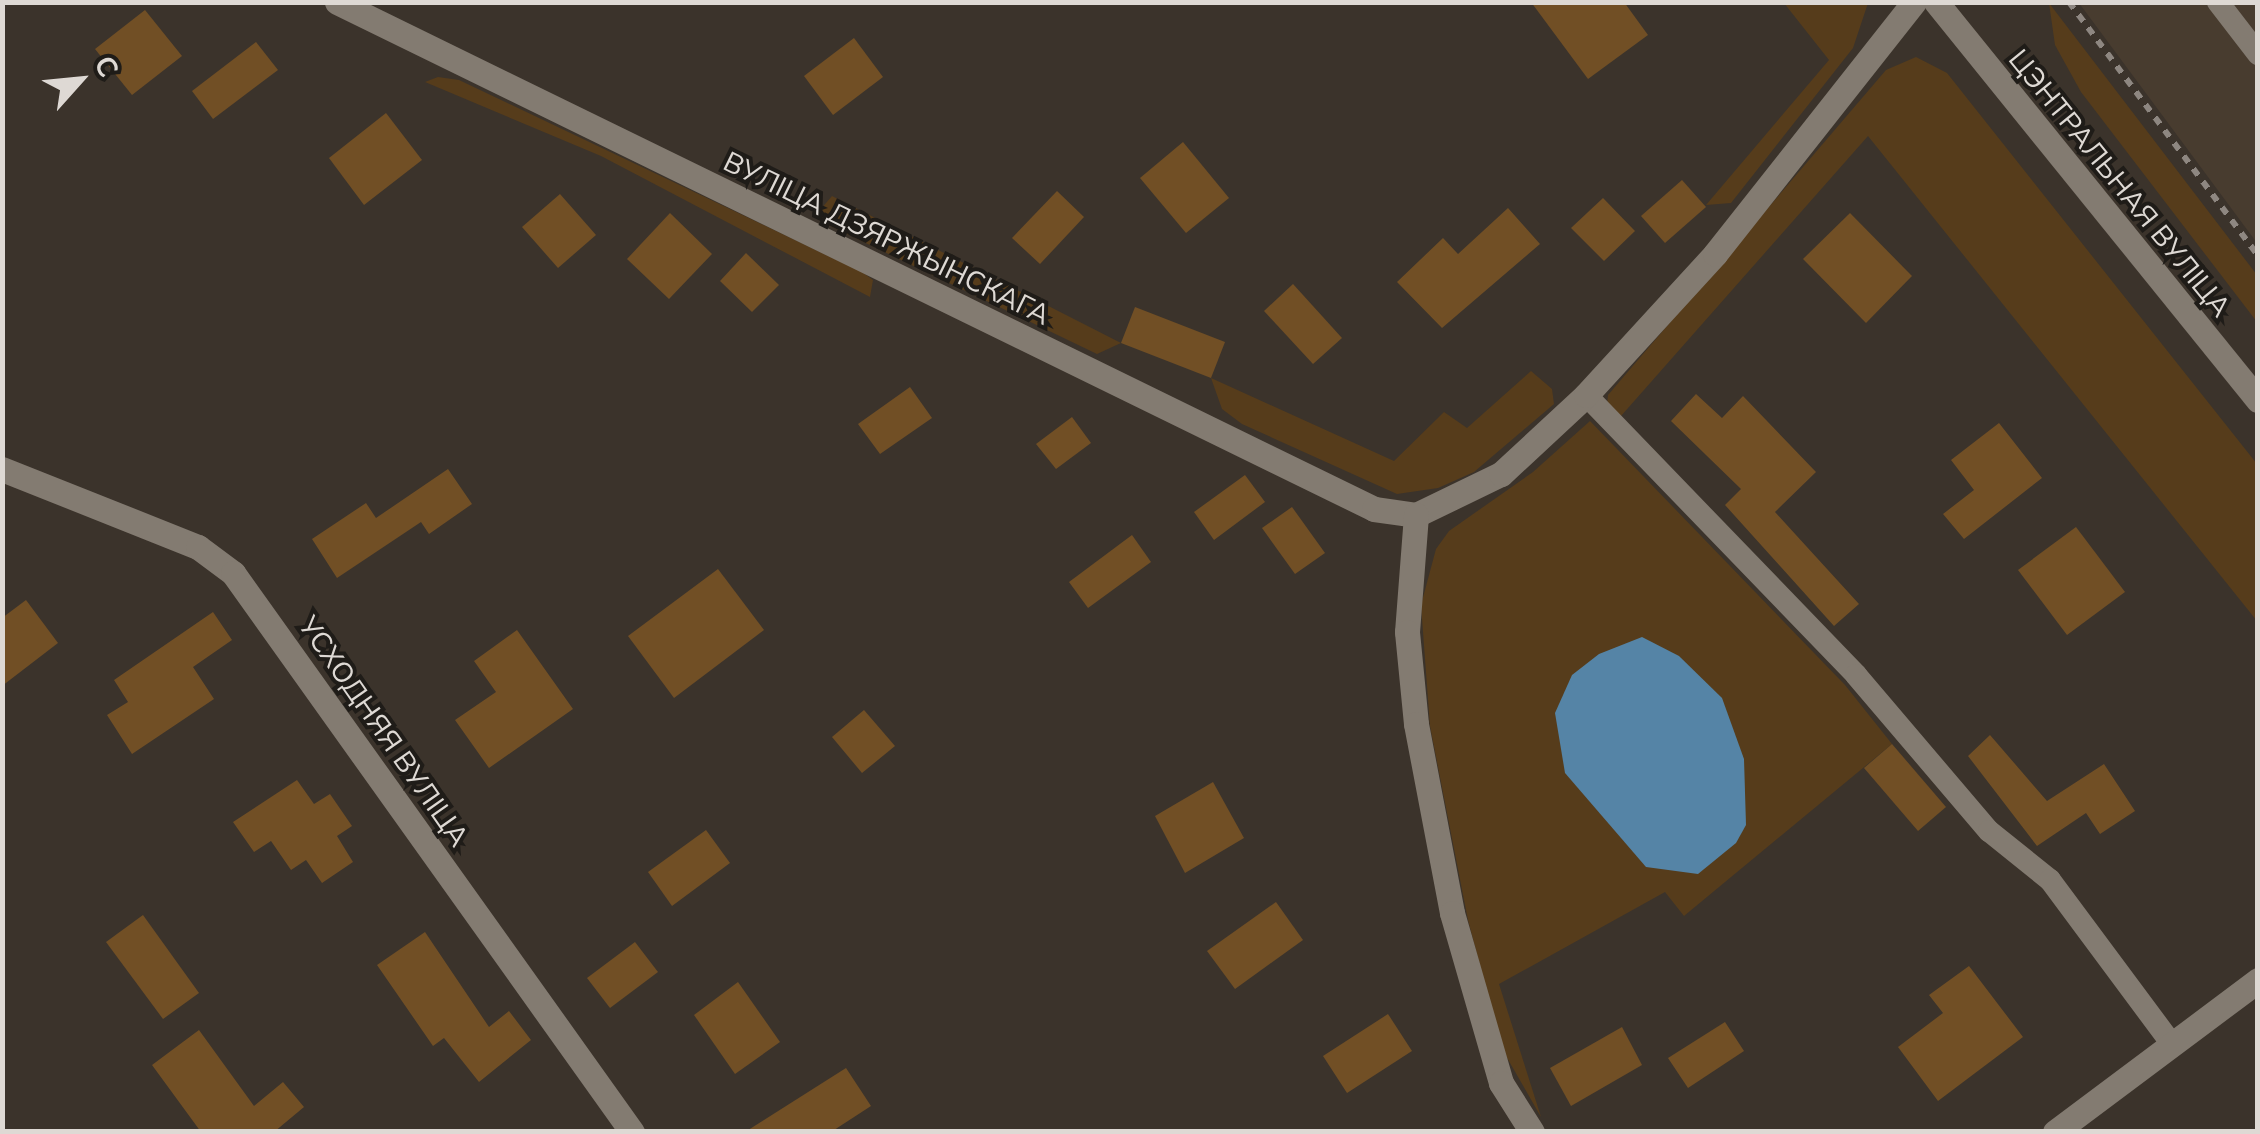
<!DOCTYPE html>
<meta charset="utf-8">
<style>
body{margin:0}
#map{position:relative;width:2260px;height:1134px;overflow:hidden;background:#3b332b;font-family:Mulish,sans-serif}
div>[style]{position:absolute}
.built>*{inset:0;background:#483c2f}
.green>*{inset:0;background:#563c1b}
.water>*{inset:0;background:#5584a6}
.building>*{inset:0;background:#714f25}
.path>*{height:6px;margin-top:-3px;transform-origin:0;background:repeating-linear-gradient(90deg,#8e8781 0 8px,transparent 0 16px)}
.lane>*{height:22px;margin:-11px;padding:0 11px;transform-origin:11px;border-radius:11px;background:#837b71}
.street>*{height:25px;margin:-12.5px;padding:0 12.5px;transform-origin:12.5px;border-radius:12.5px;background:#837b71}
.secondary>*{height:25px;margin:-12.5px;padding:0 12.5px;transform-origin:12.5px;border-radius:12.5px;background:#837b71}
span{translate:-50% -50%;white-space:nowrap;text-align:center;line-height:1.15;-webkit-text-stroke:8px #1f1c18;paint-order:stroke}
.street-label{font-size:28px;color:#ded9d4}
.frame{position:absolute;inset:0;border:5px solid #ded9d4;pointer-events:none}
.north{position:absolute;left:30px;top:30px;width:100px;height:100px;-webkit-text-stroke:8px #1f1c18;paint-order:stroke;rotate:63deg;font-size:28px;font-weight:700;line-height:40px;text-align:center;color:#ded9d4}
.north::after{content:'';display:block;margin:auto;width:35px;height:45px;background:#ded9d4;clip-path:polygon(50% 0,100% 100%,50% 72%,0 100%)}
</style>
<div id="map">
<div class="built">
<i style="clip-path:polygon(2079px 3px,2257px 3px,2257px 243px)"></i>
</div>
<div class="green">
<i style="clip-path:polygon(1784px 3px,1868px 3px,1853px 48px,1731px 203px,1706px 205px,1829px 60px)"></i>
<i style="clip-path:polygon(2049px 3px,2257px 275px,2257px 322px,2081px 92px,2055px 45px)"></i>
<i style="clip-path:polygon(1916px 57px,1947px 73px,2257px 464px,2257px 621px,1868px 136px,1621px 416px,1607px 405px,1608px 395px,1886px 70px)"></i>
<i style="clip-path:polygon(438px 77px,459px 80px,862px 272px,873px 280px,870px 297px,601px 156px,425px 82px)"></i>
<i style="clip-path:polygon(832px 196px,1121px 343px,1097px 354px,822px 222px,820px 210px)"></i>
<i style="clip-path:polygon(1531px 371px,1552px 389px,1554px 404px,1474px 472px,1438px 488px,1397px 494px,1242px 424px,1222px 409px,1211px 378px,1394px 461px,1444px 412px,1467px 428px)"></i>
<i style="clip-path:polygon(1590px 421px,1845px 685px,1892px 744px,1684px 916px,1665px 892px,1499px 984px,1541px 1117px,1502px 1049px,1468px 920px,1430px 726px,1421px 605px,1436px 549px,1449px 531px,1533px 472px)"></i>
</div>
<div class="water">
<i style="clip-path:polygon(1642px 637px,1679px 656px,1722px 698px,1744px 759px,1746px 825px,1736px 843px,1698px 874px,1646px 867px,1565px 773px,1555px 713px,1572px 675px,1599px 654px)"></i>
</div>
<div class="building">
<i style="clip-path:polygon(1531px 2px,1624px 2px,1648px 35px,1588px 79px)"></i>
<i style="clip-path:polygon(145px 10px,182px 56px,132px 95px,95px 49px)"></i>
<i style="clip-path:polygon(854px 38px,883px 77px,833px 115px,804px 76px)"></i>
<i style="clip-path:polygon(256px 42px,278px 70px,213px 119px,192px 91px)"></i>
<i style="clip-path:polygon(386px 113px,422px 160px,364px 205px,329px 158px)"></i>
<i style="clip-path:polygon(1183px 142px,1229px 198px,1186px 233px,1140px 178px)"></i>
<i style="clip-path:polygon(1682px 180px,1706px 207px,1665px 243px,1641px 216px)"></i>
<i style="clip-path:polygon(1057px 191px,1084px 217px,1040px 264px,1012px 238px)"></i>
<i style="clip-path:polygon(560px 194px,596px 235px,558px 268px,522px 227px)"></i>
<i style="clip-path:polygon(1603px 198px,1635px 231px,1604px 261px,1571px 228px)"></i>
<i style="clip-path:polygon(1508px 208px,1540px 244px,1442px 328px,1397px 282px,1443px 238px,1458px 254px)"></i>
<i style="clip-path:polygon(670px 213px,712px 254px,669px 299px,627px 259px)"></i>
<i style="clip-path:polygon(1850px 213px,1912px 276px,1866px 323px,1803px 259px)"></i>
<i style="clip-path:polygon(746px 253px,779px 285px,752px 312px,720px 281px)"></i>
<i style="clip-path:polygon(1293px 284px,1342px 338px,1313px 364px,1264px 311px)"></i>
<i style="clip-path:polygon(1135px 307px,1225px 342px,1211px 378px,1121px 343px)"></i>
<i style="clip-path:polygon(910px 387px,932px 418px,880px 454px,858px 424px)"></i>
<i style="clip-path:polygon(1696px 394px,1722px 418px,1743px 396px,1816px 472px,1775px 512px,1859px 604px,1834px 626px,1725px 505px,1741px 489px,1671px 421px)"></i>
<i style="clip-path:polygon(1072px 417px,1091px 443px,1056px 469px,1036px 444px)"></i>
<i style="clip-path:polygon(1999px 423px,2042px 478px,1964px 539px,1943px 514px,1974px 490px,1951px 460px)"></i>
<i style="clip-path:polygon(448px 469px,472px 504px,429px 534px,421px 522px,337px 578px,312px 539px,366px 503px,376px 518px)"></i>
<i style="clip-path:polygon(1245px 475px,1265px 502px,1214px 540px,1194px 512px)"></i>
<i style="clip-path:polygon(1292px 507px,1325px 553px,1295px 574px,1262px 528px)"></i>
<i style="clip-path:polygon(2076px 527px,2125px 592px,2067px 635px,2018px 570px)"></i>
<i style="clip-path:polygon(1132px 535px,1151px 562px,1088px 608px,1069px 582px)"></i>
<i style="clip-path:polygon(718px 569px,764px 630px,674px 698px,628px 636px)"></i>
<i style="clip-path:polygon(26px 600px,58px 643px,2px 686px,2px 618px)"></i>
<i style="clip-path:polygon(213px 612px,232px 640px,193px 667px,214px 699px,132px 754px,107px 715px,128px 702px,114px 680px)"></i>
<i style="clip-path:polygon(517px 630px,573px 709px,489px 768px,455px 720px,496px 692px,474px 661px)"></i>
<i style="clip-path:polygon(864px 710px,895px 746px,862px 773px,832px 737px)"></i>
<i style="clip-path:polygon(1990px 735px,2047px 801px,2104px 764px,2135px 811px,2100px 834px,2086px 813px,2037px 846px,1968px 756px)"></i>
<i style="clip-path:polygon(1892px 744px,1946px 807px,1918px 831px,1864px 768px)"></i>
<i style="clip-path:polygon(297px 780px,314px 804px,330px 794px,352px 826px,337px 836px,353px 862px,322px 883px,306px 860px,291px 870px,271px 841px,254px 852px,233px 822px)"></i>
<i style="clip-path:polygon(1213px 782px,1244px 838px,1185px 873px,1155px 816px)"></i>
<i style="clip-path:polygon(706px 830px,730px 863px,672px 906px,648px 872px)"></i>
<i style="clip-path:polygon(1276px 902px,1303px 940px,1235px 989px,1207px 951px)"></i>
<i style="clip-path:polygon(143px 915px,199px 993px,163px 1019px,106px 942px)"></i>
<i style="clip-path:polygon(425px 932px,489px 1027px,509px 1011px,531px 1040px,479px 1082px,444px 1038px,433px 1046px,377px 965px)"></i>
<i style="clip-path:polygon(635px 942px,658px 972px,610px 1008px,587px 978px)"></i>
<i style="clip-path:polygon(1969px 966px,2023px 1037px,1938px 1101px,1898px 1047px,1943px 1013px,1929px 995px)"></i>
<i style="clip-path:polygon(738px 982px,780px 1042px,735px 1074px,694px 1015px)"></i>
<i style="clip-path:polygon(1388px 1014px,1412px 1051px,1347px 1093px,1323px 1056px)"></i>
<i style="clip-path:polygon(1725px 1022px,1744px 1051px,1688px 1088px,1668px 1058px)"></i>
<i style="clip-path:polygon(1622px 1027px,1642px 1065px,1571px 1106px,1550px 1068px)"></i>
<i style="clip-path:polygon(199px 1030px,254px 1106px,283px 1082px,304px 1107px,274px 1132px,201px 1132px,152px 1065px)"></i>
<i style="clip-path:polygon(846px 1068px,871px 1106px,831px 1132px,745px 1132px)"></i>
</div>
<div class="path">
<i style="left:2069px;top:2px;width:317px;rotate:53.3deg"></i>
</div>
<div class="lane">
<i style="left:2218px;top:2px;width:66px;rotate:52.4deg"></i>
<i style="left:1586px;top:395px;width:389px;rotate:46deg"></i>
<i style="left:1856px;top:675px;width:205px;rotate:49.6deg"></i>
<i style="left:1989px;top:831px;width:78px;rotate:38.8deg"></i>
<i style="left:2050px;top:880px;width:204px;rotate:53.4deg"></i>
</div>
<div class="street">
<i style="left:337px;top:2px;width:1154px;rotate:26.05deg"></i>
<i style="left:1374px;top:509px;width:42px;rotate:8.1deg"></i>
<i style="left:1416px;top:515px;width:94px;rotate:-25.8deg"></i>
<i style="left:1501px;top:474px;width:116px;rotate:-42.9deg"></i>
<i style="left:1586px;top:395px;width:191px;rotate:-47.5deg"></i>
<i style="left:1715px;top:254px;width:321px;rotate:-51.7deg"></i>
<i style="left:2px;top:469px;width:211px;rotate:21.7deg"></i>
<i style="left:198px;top:547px;width:44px;rotate:36.6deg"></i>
<i style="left:233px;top:573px;width:687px;rotate:54.48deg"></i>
<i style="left:1416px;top:515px;width:117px;rotate:94.4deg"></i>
<i style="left:1407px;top:632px;width:92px;rotate:84.4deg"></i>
<i style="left:1416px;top:724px;width:192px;rotate:79.2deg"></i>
<i style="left:1452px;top:913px;width:177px;rotate:73.9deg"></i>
<i style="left:1501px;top:1083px;width:58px;rotate:57.7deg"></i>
<i style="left:2055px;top:1132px;width:254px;rotate:-36.8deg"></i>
</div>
<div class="secondary">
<i style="left:1936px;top:2px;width:512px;rotate:51.03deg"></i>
</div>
<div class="street-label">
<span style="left:2120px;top:183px;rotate:51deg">ЦЭНТРАЛЬНАЯ ВУЛІЦА</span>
<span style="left:887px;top:238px;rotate:26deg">ВУЛІЦА ДЗЯРЖЫНСКАГА</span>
<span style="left:384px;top:731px;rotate:55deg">УСХОДНЯЯ ВУЛІЦА</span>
</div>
<div class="frame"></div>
<div class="north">С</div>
</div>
